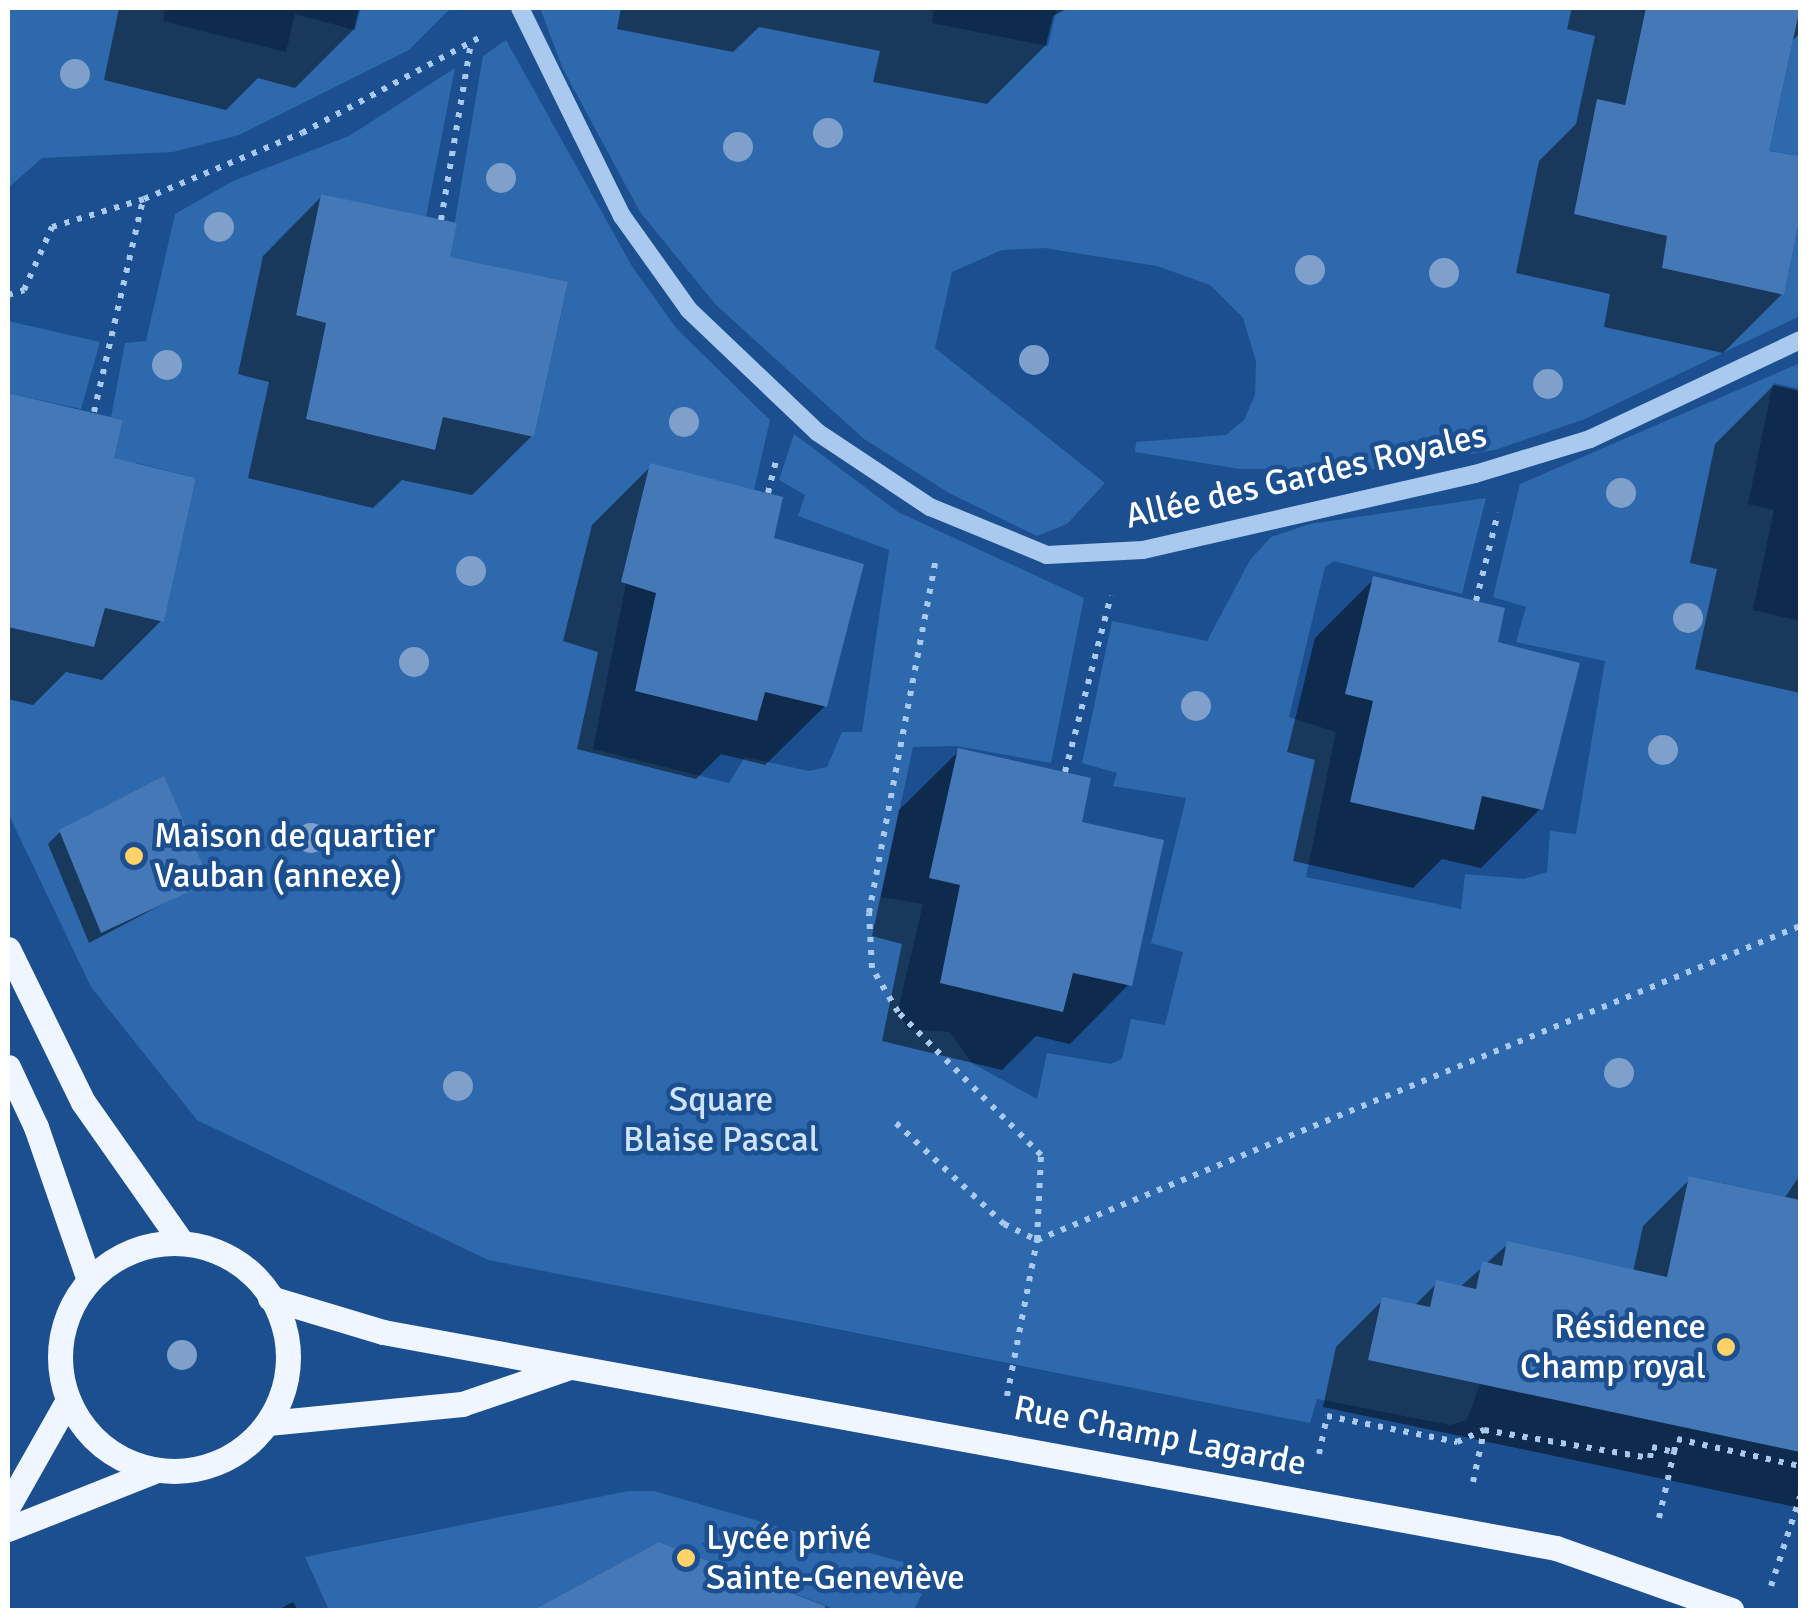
<!DOCTYPE html>
<meta charset="utf-8">
<style>
body{margin:0}
#map{position:relative;width:1808px;height:1618px;overflow:hidden;background:#1b4f8f;font-family:Signika,sans-serif}
div>[style]{position:absolute}
.green>*{inset:0;background:#2e69ad}
.shadow>*{inset:0;background:#0007}
.building>*{inset:0;background:#4478b7}
.path>*{height:6px;margin-top:-3px;transform-origin:0;background:repeating-linear-gradient(90deg,#a9c9ee 0 5px,transparent 0 13px)}
.minor>*{height:18px;margin:-9px;padding:0 9px;transform-origin:9px;border-radius:9px;background:#a9c9ee}
.major>*{height:25px;margin:-12.5px;padding:0 12.5px;transform-origin:12.5px;border-radius:12.5px;background:#f0f6ff}
.major>.ring{margin:-12.5px;padding:0;box-sizing:content-box;background:none;border:25px solid #f0f6ff;border-radius:50%}
.trees>*{width:30px;height:30px;margin:-15px;border-radius:50%;background:#7ea0ca}
.dots>*{width:28px;height:28px;translate:-50% -50%;box-sizing:border-box;border:5px solid #1b4f8f;border-radius:50%}
span{translate:-50% -50%;white-space:nowrap;text-align:center;line-height:1.15;-webkit-text-stroke:9px #1b4f8f;paint-order:stroke}
.street-label{font-size:35px;color:#fff}
.poi-label{font-size:35px;color:#fff}
.left{translate:0 -50%;text-align:left}
.right{translate:-100% -50%;text-align:right}
.park-label{font-size:35px;color:#cfe3fa}
.frame{position:absolute;inset:0;border:10px solid #fff;pointer-events:none}
</style>
<div id="map">
<div class="green">
<i style="clip-path:polygon(8px 8px,165px 8px,163px 21px,286px 52px,295px 14px,355px 30px,361px 8px,451px 8px,409px 50px,239px 135px,173px 152px,42px 158px,8px 188px)"></i>
<i style="clip-path:polygon(540px 8px,934px 8px,932px 23px,1048px 46px,1057px 8px,1646px 8px,1625px 105px,1597px 100px,1574px 214px,1667px 236px,1662px 268px,1784px 295px,1800px 216px,1800px 316px,1585px 419px,1495px 450px,1376px 469px,1240px 469px,1135px 452px,1136px 442px,1226px 435px,1244px 420px,1255px 395px,1256px 361px,1243px 318px,1210px 285px,1157px 266px,1044px 248px,1002px 250px,952px 272px,935px 348px,1105px 483px,1067px 524px,1037px 536px,949px 493px,864px 439px,716px 305px,640px 212px,562px 67px)"></i>
<i style="clip-path:polygon(1800px 8px,1800px 156px,1748px 147px,1774px 129px)"></i>
<i style="clip-path:polygon(506px 40px,633px 268px,677px 329px,770px 420px,754px 490px,650px 464px,593px 749px,729px 783px,745px 757px,809px 771px,827px 767px,842px 732px,862px 732px,889px 550px,798px 516px,805px 495px,779px 480px,794px 434px,898px 512px,1084px 598px,1051px 763px,956px 746px,913px 747px,881px 897px,923px 904px,898px 1011px,908px 1029px,950px 1032px,972px 1063px,1037px 1099px,1047px 1053px,1111px 1064px,1122px 1059px,1131px 1019px,1165px 1025px,1183px 952px,1151px 943px,1186px 798px,1113px 786px,1117px 773px,1082px 763px,1112px 621px,1207px 641px,1250px 560px,1271px 537px,1310px 524px,1486px 498px,1462px 594px,1334px 561px,1325px 567px,1289px 717px,1336px 732px,1306px 877px,1461px 909px,1465px 874px,1524px 879px,1547px 872px,1550px 831px,1576px 834px,1605px 661px,1516px 642px,1526px 607px,1493px 597px,1520px 484px,1800px 363px,1800px 389px,1773px 383px,1748px 504px,1774px 510px,1753px 610px,1800px 621px,1800px 1200px,1690px 1176px,1667px 1277px,1508px 1242px,1502px 1266px,1482px 1262px,1476px 1289px,1437px 1281px,1430px 1307px,1369px 1360px,1480px 1384px,1467px 1420px,1450px 1425px,1317px 1399px,1310px 1423px,488px 1260px,197px 1120px,91px 987px,8px 813px,8px 627px,94px 647px,105px 608px,164px 621px,196px 478px,137px 463px,108px 482px,123px 420px,111px 417px,125px 343px,146px 341px,175px 214px,233px 181px,349px 136px,455px 68px,426px 217px,321px 194px,296px 314px,326px 323px,306px 419px,434px 450px,443px 417px,534px 437px,568px 283px,472px 262px,444px 285px,483px 56px)"></i>
<i style="clip-path:polygon(8px 321px,100px 342px,81px 409px,8px 393px)"></i>
<i style="clip-path:polygon(628px 1491px,654px 1491px,933px 1571px,914px 1610px,837px 1610px,659px 1542px,533px 1610px,329px 1610px,305px 1557px)"></i>
</div>
<div class="shadow">
<i style="clip-path:polygon(119px 8px,359px 8px,354px 29px,295px 88px,258px 78px,226px 110px,104px 80px)"></i>
<i style="clip-path:polygon(621px 8px,1068px 8px,1053px 16px,1046px 45px,987px 104px,873px 82px,880px 51px,759px 27px,733px 52px,617px 29px)"></i>
<i style="clip-path:polygon(1572px 8px,1800px 8px,1800px 33px,1790px 43px,1766px 153px,1800px 159px,1800px 209px,1782px 294px,1723px 353px,1604px 327px,1610px 294px,1516px 273px,1539px 161px,1576px 124px,1595px 36px,1567px 29px)"></i>
<i style="clip-path:polygon(322px 196px,447px 259px,532px 436px,472px 495px,402px 480px,373px 508px,248px 478px,269px 382px,238px 374px,263px 256px)"></i>
<i style="clip-path:polygon(1774px 385px,1800px 391px,1800px 693px,1695px 669px,1717px 569px,1690px 563px,1715px 444px)"></i>
<i style="clip-path:polygon(8px 396px,120px 422px,111px 459px,161px 621px,102px 680px,66px 672px,33px 705px,8px 699px)"></i>
<i style="clip-path:polygon(651px 466px,771px 540px,825px 706px,765px 765px,721px 754px,696px 779px,577px 749px,598px 652px,563px 641px,592px 525px)"></i>
<i style="clip-path:polygon(1374px 579px,1495px 644px,1540px 809px,1481px 868px,1442px 859px,1413px 888px,1293px 861px,1315px 760px,1287px 752px,1315px 638px)"></i>
<i style="clip-path:polygon(959px 751px,1079px 824px,1129px 984px,1070px 1044px,1036px 1036px,1002px 1070px,882px 1041px,902px 944px,872px 936px,899px 810px)"></i>
<i style="clip-path:polygon(60px 832px,207px 881px,89px 943px,48px 844px)"></i>
<i style="clip-path:polygon(1800px 1175px,1800px 1508px,1323px 1407px,1336px 1347px,1383px 1300px,1414px 1306px,1437px 1283px,1459px 1288px,1508px 1244px,1633px 1272px,1643px 1226px,1690px 1179px,1784px 1199px)"></i>
<i style="clip-path:polygon(663px 1546px,830px 1610px,543px 1610px)"></i>
<i style="clip-path:polygon(293px 1602px,298px 1610px,278px 1610px)"></i>
</div>
<div class="building">
<i style="clip-path:polygon(1646px 8px,1800px 8px,1769px 151px,1800px 156px,1800px 216px,1784px 295px,1662px 268px,1667px 236px,1574px 214px,1597px 99px,1625px 105px)"></i>
<i style="clip-path:polygon(321px 194px,457px 223px,450px 257px,568px 282px,534px 437px,443px 417px,435px 450px,306px 419px,326px 323px,296px 315px)"></i>
<i style="clip-path:polygon(8px 393px,123px 420px,114px 458px,196px 478px,164px 622px,105px 608px,94px 647px,8px 627px)"></i>
<i style="clip-path:polygon(650px 463px,783px 497px,774px 538px,864px 564px,827px 707px,765px 692px,757px 721px,635px 691px,656px 593px,621px 582px)"></i>
<i style="clip-path:polygon(1373px 576px,1505px 608px,1498px 642px,1580px 663px,1543px 810px,1482px 796px,1474px 830px,1350px 802px,1373px 701px,1345px 694px)"></i>
<i style="clip-path:polygon(958px 748px,1091px 778px,1082px 822px,1164px 840px,1132px 986px,1073px 973px,1063px 1012px,940px 983px,960px 885px,929px 878px)"></i>
<i style="clip-path:polygon(164px 776px,210px 882px,101px 933px,59px 830px)"></i>
<i style="clip-path:polygon(1689px 1176px,1800px 1200px,1800px 1452px,1368px 1360px,1382px 1297px,1430px 1307px,1436px 1280px,1476px 1289px,1482px 1261px,1502px 1266px,1507px 1241px,1667px 1277px)"></i>
<i style="clip-path:polygon(659px 1542px,825px 1606px,824px 1610px,533px 1610px)"></i>
</div>
<div class="path">
<i style="left:441px;top:220px;width:180px;rotate:-80.4deg"></i>
<i style="left:8px;top:295px;width:17px;rotate:-17deg"></i>
<i style="left:24px;top:290px;width:69px;rotate:-66deg"></i>
<i style="left:52px;top:227px;width:96px;rotate:-16.9deg"></i>
<i style="left:144px;top:199px;width:171px;rotate:-22.7deg"></i>
<i style="left:302px;top:133px;width:204px;rotate:-28.3deg"></i>
<i style="left:94px;top:412px;width:218px;rotate:-77deg"></i>
<i style="left:768px;top:493px;width:37px;rotate:-76deg"></i>
<i style="left:1476px;top:601px;width:91px;rotate:-76deg"></i>
<i style="left:1065px;top:772px;width:182px;rotate:-75.4deg"></i>
<i style="left:896px;top:1123px;width:148px;rotate:43.1deg"></i>
<i style="left:1004px;top:1224px;width:37px;rotate:26deg"></i>
<i style="left:1037px;top:1240px;width:85px;rotate:-87.3deg"></i>
<i style="left:1041px;top:1155px;width:202px;rotate:-135deg"></i>
<i style="left:898px;top:1012px;width:51px;rotate:-120.6deg"></i>
<i style="left:872px;top:968px;width:55px;rotate:-93.1deg"></i>
<i style="left:869px;top:913px;width:361px;rotate:-79.3deg"></i>
<i style="left:1007px;top:1396px;width:159px;rotate:-79.1deg"></i>
<i style="left:1037px;top:1240px;width:825px;rotate:-22.37deg"></i>
<i style="left:1319px;top:1454px;width:39px;rotate:-78deg"></i>
<i style="left:1327px;top:1416px;width:133px;rotate:11.3deg"></i>
<i style="left:1457px;top:1442px;width:30px;rotate:-24deg"></i>
<i style="left:1484px;top:1430px;width:168px;rotate:9.6deg"></i>
<i style="left:1650px;top:1458px;width:11px;rotate:-80deg"></i>
<i style="left:1652px;top:1447px;width:23px;rotate:13deg"></i>
<i style="left:1674px;top:1452px;width:13px;rotate:-77deg"></i>
<i style="left:1677px;top:1439px;width:126px;rotate:12.4deg"></i>
<i style="left:1473px;top:1482px;width:52px;rotate:-77.8deg"></i>
<i style="left:1659px;top:1518px;width:68px;rotate:-77.2deg"></i>
<i style="left:1771px;top:1586px;width:94px;rotate:-72deg"></i>
</div>
<div class="minor">
<i style="left:520px;top:8px;width:232px;rotate:63.9deg"></i>
<i style="left:622px;top:216px;width:115px;rotate:54.5deg"></i>
<i style="left:689px;top:310px;width:177px;rotate:43.6deg"></i>
<i style="left:817px;top:432px;width:136px;rotate:33.6deg"></i>
<i style="left:930px;top:507px;width:126px;rotate:22.3deg"></i>
<i style="left:1047px;top:555px;width:96px;rotate:-3deg"></i>
<i style="left:1143px;top:550px;width:341px;rotate:-12.9deg"></i>
<i style="left:1475px;top:474px;width:120px;rotate:-16.9deg"></i>
<i style="left:1590px;top:439px;width:232px;rotate:-25.2deg"></i>
</div>
<div class="major">
<i style="left:8px;top:949px;width:170px;rotate:63.9deg"></i>
<i style="left:83px;top:1102px;width:172px;rotate:54.9deg"></i>
<i style="left:8px;top:1067px;width:66px;rotate:65deg"></i>
<i style="left:36px;top:1127px;width:162px;rotate:70.9deg"></i>
<i class="ring" style="left:60px;top:1243px;width:203px;height:203px"></i>
<i style="left:270px;top:1298px;width:118px;rotate:16.7deg"></i>
<i style="left:383px;top:1332px;width:1193px;rotate:10.43deg"></i>
<i style="left:1556px;top:1548px;width:186px;rotate:19.5deg"></i>
<i style="left:268px;top:1423px;width:195px;rotate:-5.6deg"></i>
<i style="left:462px;top:1404px;width:111px;rotate:-18.9deg"></i>
<i style="left:8px;top:1506px;width:122px;rotate:-60.5deg"></i>
<i style="left:8px;top:1529px;width:155px;rotate:-21.6deg"></i>
</div>
<div class="trees">
<i style="left:75px;top:74px"></i>
<i style="left:828px;top:133px"></i>
<i style="left:738px;top:147px"></i>
<i style="left:501px;top:178px"></i>
<i style="left:219px;top:227px"></i>
<i style="left:1310px;top:270px"></i>
<i style="left:1444px;top:273px"></i>
<i style="left:1034px;top:360px"></i>
<i style="left:167px;top:365px"></i>
<i style="left:1548px;top:384px"></i>
<i style="left:684px;top:422px"></i>
<i style="left:1621px;top:493px"></i>
<i style="left:471px;top:571px"></i>
<i style="left:1688px;top:618px"></i>
<i style="left:414px;top:662px"></i>
<i style="left:1196px;top:706px"></i>
<i style="left:1663px;top:750px"></i>
<i style="left:311px;top:838px"></i>
<i style="left:1619px;top:1073px"></i>
<i style="left:458px;top:1086px"></i>
<i style="left:182px;top:1355px"></i>
</div>
<div class="dots">
<i style="left:134px;top:856px;background:#ffd166"></i>
<i style="left:1726px;top:1347px;background:#ffd166"></i>
<i style="left:686px;top:1558px;background:#ffd166"></i>
</div>
<div class="street-label">
<span style="left:1306px;top:476px;rotate:-13deg">Allée des Gardes Royales</span>
<span style="left:1160px;top:1436px;rotate:11deg">Rue Champ Lagarde</span>
</div>
<div class="poi-label">
<span class="left" style="left:154px;top:856px">Maison de quartier<br>Vauban (annexe)</span>
<span class="right" style="left:1706px;top:1347px">Résidence<br>Champ royal</span>
<span class="left" style="left:706px;top:1558px">Lycée privé<br>Sainte-Geneviève</span>
</div>
<div class="park-label">
<span style="left:721px;top:1120px">Square<br>Blaise Pascal</span>
</div>
<div class="frame"></div>
</div>
